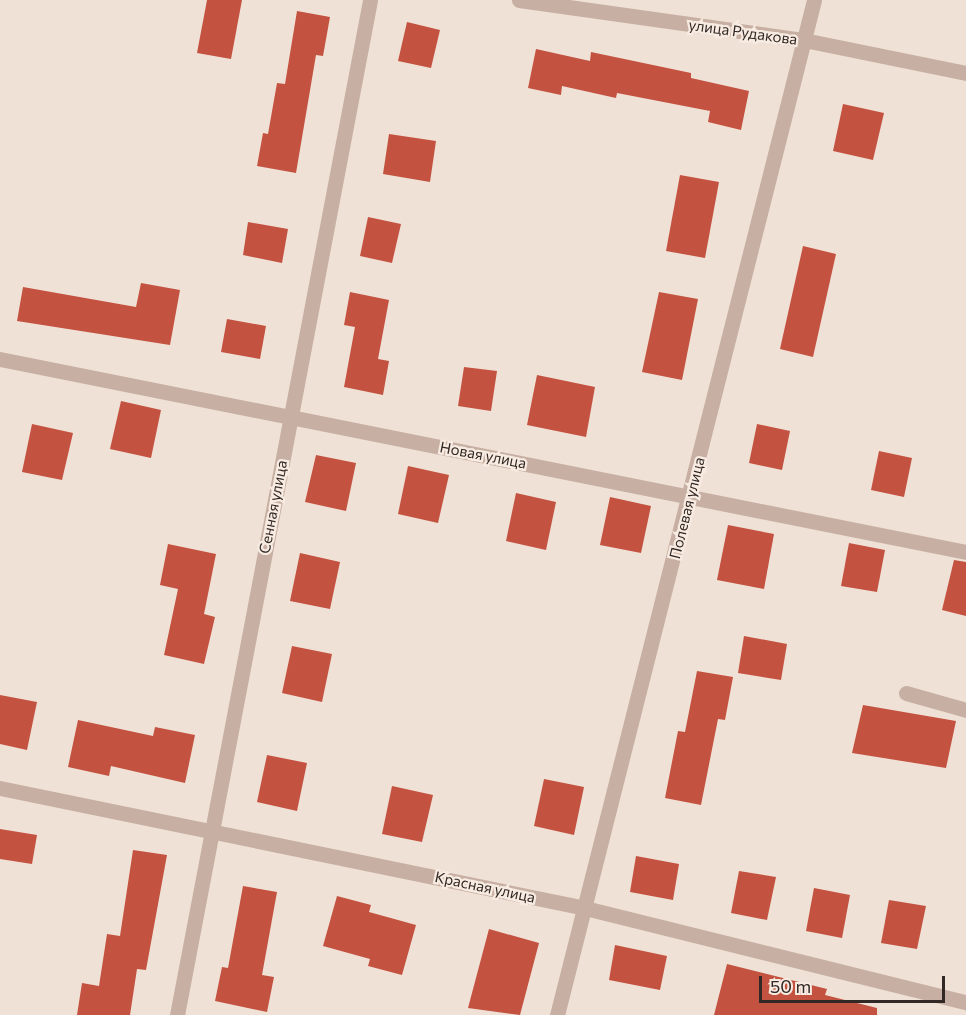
<!DOCTYPE html>
<meta charset="utf-8">
<style>
body{margin:0}
#map{position:relative;width:966px;height:1015px;overflow:hidden;background:#f0e1d6;font-family:Commissioner,sans-serif}
div>[style]{position:absolute}
.building>*{inset:0;background:#c45240}
.minor>*{height:15px;margin:-7.5px;padding:0 7.5px;transform-origin:7.5px;border-radius:7.5px;background:#c7b0a3}
span{translate:-50% -50%;white-space:nowrap;text-align:center;line-height:1.15;-webkit-text-stroke:4.5px #f8ece2;paint-order:stroke}
.street-label{font-size:15px;color:#322825}
.scale{position:absolute;left:759px;top:976px;width:186px;height:27px;box-sizing:border-box;border:3px solid #322825;border-top:0;padding-left:8px;font-size:18px;line-height:21px;white-space:nowrap;color:#322825;-webkit-text-stroke:4px #f8ece2;paint-order:stroke}
</style>
<div id="map">
<div class="building">
<i style="clip-path:polygon(207px 0,242px 0,231px 59px,197px 53px)"></i>
<i style="clip-path:polygon(297px 11px,330px 17px,323px 56px,316px 55px,296px 173px,257px 166px,263px 133px,268px 134px,277px 83px,285px 84px)"></i>
<i style="clip-path:polygon(407px 22px,440px 30px,431px 68px,398px 61px)"></i>
<i style="clip-path:polygon(536px 49px,590px 61px,591px 52px,691px 73px,691px 78px,749px 91px,741px 130px,708px 122px,710px 111px,617px 93px,616px 98px,562px 86px,561px 95px,528px 88px)"></i>
<i style="clip-path:polygon(843px 104px,884px 113px,873px 160px,833px 151px)"></i>
<i style="clip-path:polygon(389px 134px,436px 141px,430px 182px,383px 174px)"></i>
<i style="clip-path:polygon(680px 175px,719px 182px,705px 258px,666px 251px)"></i>
<i style="clip-path:polygon(368px 217px,401px 224px,392px 263px,360px 256px)"></i>
<i style="clip-path:polygon(248px 222px,288px 229px,282px 263px,243px 255px)"></i>
<i style="clip-path:polygon(803px 246px,836px 254px,813px 357px,780px 349px)"></i>
<i style="clip-path:polygon(141px 283px,180px 290px,170px 345px,17px 321px,23px 287px,136px 307px)"></i>
<i style="clip-path:polygon(350px 292px,389px 300px,378px 359px,389px 361px,383px 395px,344px 387px,355px 327px,344px 325px)"></i>
<i style="clip-path:polygon(659px 292px,698px 299px,682px 380px,642px 372px)"></i>
<i style="clip-path:polygon(227px 319px,266px 326px,260px 359px,221px 352px)"></i>
<i style="clip-path:polygon(464px 367px,497px 371px,491px 411px,458px 406px)"></i>
<i style="clip-path:polygon(537px 375px,595px 387px,586px 437px,527px 425px)"></i>
<i style="clip-path:polygon(121px 401px,161px 410px,151px 458px,110px 449px)"></i>
<i style="clip-path:polygon(32px 424px,73px 433px,62px 480px,22px 472px)"></i>
<i style="clip-path:polygon(757px 424px,790px 431px,782px 470px,749px 463px)"></i>
<i style="clip-path:polygon(879px 451px,912px 458px,904px 497px,871px 490px)"></i>
<i style="clip-path:polygon(316px 455px,356px 463px,346px 511px,305px 502px)"></i>
<i style="clip-path:polygon(408px 466px,449px 475px,438px 523px,398px 514px)"></i>
<i style="clip-path:polygon(516px 493px,556px 502px,546px 550px,506px 541px)"></i>
<i style="clip-path:polygon(610px 497px,651px 506px,641px 553px,600px 545px)"></i>
<i style="clip-path:polygon(728px 525px,774px 534px,764px 589px,717px 580px)"></i>
<i style="clip-path:polygon(849px 543px,885px 550px,877px 592px,841px 586px)"></i>
<i style="clip-path:polygon(168px 544px,216px 554px,204px 614px,215px 617px,204px 664px,164px 655px,178px 589px,160px 585px)"></i>
<i style="clip-path:polygon(300px 553px,340px 562px,330px 609px,290px 601px)"></i>
<i style="clip-path:polygon(954px 560px,966px 562px,966px 616px,942px 610px)"></i>
<i style="clip-path:polygon(744px 636px,787px 644px,781px 680px,738px 673px)"></i>
<i style="clip-path:polygon(292px 646px,332px 654px,322px 702px,282px 693px)"></i>
<i style="clip-path:polygon(697px 671px,733px 677px,725px 720px,718px 719px,701px 805px,665px 798px,678px 731px,685px 732px)"></i>
<i style="clip-path:polygon(0 695px,37px 702px,27px 750px,0 744px)"></i>
<i style="clip-path:polygon(863px 705px,956px 721px,946px 768px,852px 753px)"></i>
<i style="clip-path:polygon(78px 720px,153px 736px,155px 727px,195px 735px,185px 783px,111px 766px,109px 776px,68px 767px)"></i>
<i style="clip-path:polygon(267px 755px,307px 763px,297px 811px,257px 802px)"></i>
<i style="clip-path:polygon(544px 779px,584px 787px,574px 835px,534px 826px)"></i>
<i style="clip-path:polygon(392px 786px,433px 795px,422px 842px,382px 834px)"></i>
<i style="clip-path:polygon(0 829px,37px 835px,32px 864px,0 859px)"></i>
<i style="clip-path:polygon(133px 850px,167px 855px,146px 970px,137px 969px,130px 1015px,77px 1015px,82px 983px,99px 986px,107px 934px,120px 936px)"></i>
<i style="clip-path:polygon(636px 856px,679px 864px,673px 900px,630px 892px)"></i>
<i style="clip-path:polygon(739px 871px,776px 877px,767px 920px,731px 913px)"></i>
<i style="clip-path:polygon(243px 886px,277px 892px,262px 975px,274px 977px,267px 1012px,215px 1001px,222px 967px,228px 968px)"></i>
<i style="clip-path:polygon(814px 888px,850px 895px,842px 938px,806px 931px)"></i>
<i style="clip-path:polygon(337px 896px,371px 905px,369px 912px,416px 925px,402px 975px,368px 966px,370px 959px,323px 946px)"></i>
<i style="clip-path:polygon(889px 900px,926px 906px,917px 949px,881px 943px)"></i>
<i style="clip-path:polygon(489px 929px,539px 943px,520px 1015px,468px 1008px)"></i>
<i style="clip-path:polygon(615px 945px,667px 956px,660px 990px,609px 980px)"></i>
<i style="clip-path:polygon(727px 964px,827px 989px,825px 995px,877px 1008px,877px 1015px,714px 1015px)"></i>
</div>
<div class="minor">
<i style="left:519px;top:0;width:288px;rotate:8deg"></i>
<i style="left:804px;top:40px;width:165px;rotate:11.5deg"></i>
<i style="left:0;top:359px;width:985px;rotate:11.3deg"></i>
<i style="left:906px;top:693px;width:62px;rotate:15.8deg"></i>
<i style="left:0;top:788px;width:597px;rotate:11.59deg"></i>
<i style="left:585px;top:908px;width:392px;rotate:13.9deg"></i>
<i style="left:177px;top:1015px;width:1033px;rotate:-79.23deg"></i>
<i style="left:557px;top:1015px;width:1047px;rotate:-75.79deg"></i>
</div>
<div class="street-label">
<span style="left:743px;top:32px;rotate:8deg">улица Рудакова</span>
<span style="left:483px;top:455px;rotate:11deg">Новая улица</span>
<span style="left:273px;top:507px;rotate:-79deg">Сенная улица</span>
<span style="left:687px;top:508px;rotate:-76deg">Полевая улица</span>
<span style="left:485px;top:887px;rotate:12deg">Красная улица</span>
</div>
<div class="scale">50 m</div>
</div>
